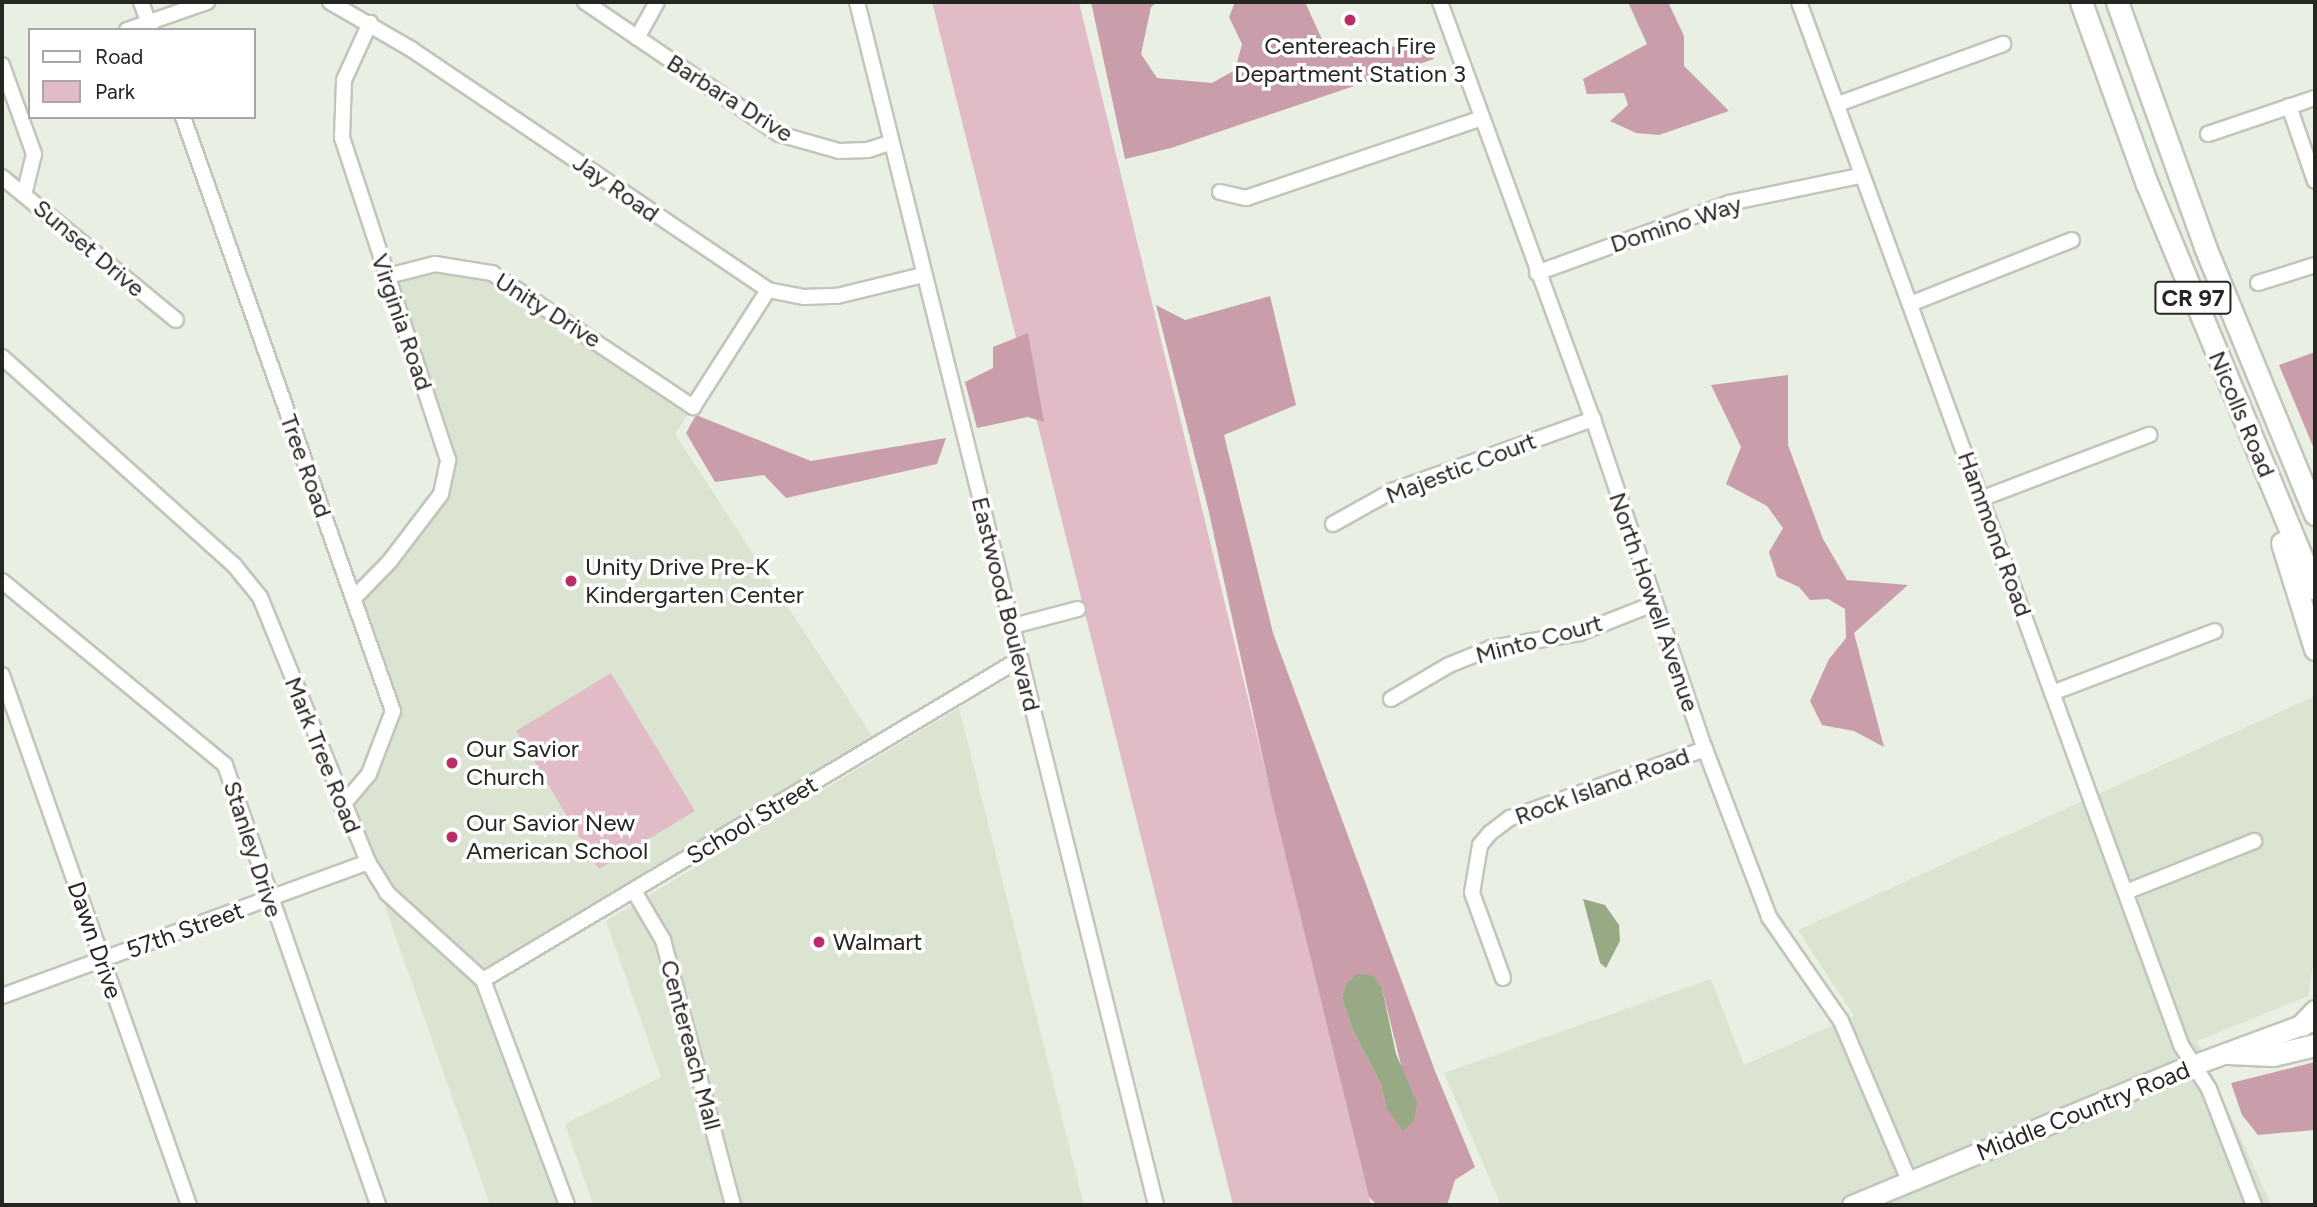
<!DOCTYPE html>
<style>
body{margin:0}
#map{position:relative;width:2317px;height:1207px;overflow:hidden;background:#e9f0e3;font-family:Figtree,sans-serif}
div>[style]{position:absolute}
.built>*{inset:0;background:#dae4d0}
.green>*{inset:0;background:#e1bcc6}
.forest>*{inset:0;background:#c99da9}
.water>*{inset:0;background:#97a985}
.roads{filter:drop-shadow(2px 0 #c0c6ba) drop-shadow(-2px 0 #c0c6ba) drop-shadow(0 2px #c0c6ba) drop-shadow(0 -2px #c0c6ba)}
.minor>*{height:14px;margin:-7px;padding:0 7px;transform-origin:7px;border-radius:7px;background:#fff}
.major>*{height:19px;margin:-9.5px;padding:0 9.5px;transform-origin:9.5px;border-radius:9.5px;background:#fff}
.highway>*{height:21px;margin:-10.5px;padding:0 10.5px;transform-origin:10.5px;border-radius:10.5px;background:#fff}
.dots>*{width:19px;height:19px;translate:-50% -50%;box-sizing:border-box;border:4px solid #fff;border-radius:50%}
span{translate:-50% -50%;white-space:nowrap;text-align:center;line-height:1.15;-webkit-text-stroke:7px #fff;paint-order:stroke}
.shield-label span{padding:2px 5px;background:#fff;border:2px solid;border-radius:5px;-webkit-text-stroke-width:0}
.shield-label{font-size:23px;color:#242621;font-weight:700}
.poi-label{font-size:24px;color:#242621}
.left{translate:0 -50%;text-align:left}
.street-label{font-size:24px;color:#242621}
.frame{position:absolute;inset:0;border:4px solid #242621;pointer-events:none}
.legend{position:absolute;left:28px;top:28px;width:228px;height:91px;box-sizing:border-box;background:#fff;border:2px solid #a7a8a6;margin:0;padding:9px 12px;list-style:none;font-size:21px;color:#242621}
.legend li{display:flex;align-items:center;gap:14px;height:35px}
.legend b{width:35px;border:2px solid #a7a8a6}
</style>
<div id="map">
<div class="built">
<i style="clip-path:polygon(469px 266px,693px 407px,675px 434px,878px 745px,483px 980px,567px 1205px,490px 1205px,385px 906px,395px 902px,342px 806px,369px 774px,393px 711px,356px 596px,441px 494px,448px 460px,388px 276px)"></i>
<i style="clip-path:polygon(2315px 696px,2315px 951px,2308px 996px,2197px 1041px,2271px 1205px,1501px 1205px,1444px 1073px,1711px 979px,1744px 1065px,1854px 1016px,1798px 930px)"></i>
<i style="clip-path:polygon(959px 708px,1084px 1205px,593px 1205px,565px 1124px,661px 1077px,606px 921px)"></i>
</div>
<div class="green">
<i style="clip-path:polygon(932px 2px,1079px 2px,1371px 1205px,1233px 1205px)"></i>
<i style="clip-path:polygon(611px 673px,695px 811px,599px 869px,516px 731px)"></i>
</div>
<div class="forest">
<i style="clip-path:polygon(1091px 2px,1157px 2px,1151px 7px,1141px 54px,1157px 78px,1212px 83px,1235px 70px,1242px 44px,1229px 17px,1235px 2px,1305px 2px,1330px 57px,1423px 42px,1434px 59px,1171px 148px,1125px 159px)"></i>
<i style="clip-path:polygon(1628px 2px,1668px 2px,1684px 36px,1684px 66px,1729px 111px,1659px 135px,1636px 133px,1610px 121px,1628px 105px,1624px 93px,1587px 94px,1583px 79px,1647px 44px)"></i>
<i style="clip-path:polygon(evenodd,1270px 296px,1296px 405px,1224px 435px,1273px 633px,1435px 1071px,1475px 1167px,1455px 1180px,1447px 1205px,1377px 1205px,1369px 1197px,1273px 804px,1208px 508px,1156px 305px,1185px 320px,1270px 296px,1346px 984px,1382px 988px,1401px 1065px,1386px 1108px,1381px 1084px,1353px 1031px,1342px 998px,1346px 984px)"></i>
<i style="clip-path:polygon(1028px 333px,1044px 422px,1028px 417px,977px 428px,965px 382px,993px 368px,993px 347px)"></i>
<i style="clip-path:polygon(2315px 352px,2315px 451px,2279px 365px)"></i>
<i style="clip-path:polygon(1788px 375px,1788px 445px,1823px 539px,1847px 580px,1908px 585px,1854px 633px,1884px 747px,1854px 731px,1822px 725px,1810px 701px,1829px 659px,1846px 638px,1845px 609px,1828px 599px,1810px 600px,1799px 587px,1777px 577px,1769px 552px,1783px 528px,1767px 506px,1726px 484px,1741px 447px,1711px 385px)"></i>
<i style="clip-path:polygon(696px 415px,811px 461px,946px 438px,937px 464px,786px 498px,764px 475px,715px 482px,686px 433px)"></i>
<i style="clip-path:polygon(2315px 1062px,2315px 1130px,2258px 1135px,2242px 1115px,2231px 1083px)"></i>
</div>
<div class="water">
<i style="clip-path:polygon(1583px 899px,1605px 905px,1619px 925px,1620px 941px,1606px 968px,1600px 963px)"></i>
<i style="clip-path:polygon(1357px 974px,1372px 975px,1382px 988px,1396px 1054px,1417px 1103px,1414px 1121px,1403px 1131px,1386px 1108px,1381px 1084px,1353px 1031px,1342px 998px,1346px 984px)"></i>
</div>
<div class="roads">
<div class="minor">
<i style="left:141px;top:2px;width:30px;rotate:70deg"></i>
<i style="left:330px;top:2px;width:94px;rotate:30.1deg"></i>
<i style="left:411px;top:49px;width:431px;rotate:34deg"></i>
<i style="left:768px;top:290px;width:37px;rotate:11deg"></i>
<i style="left:804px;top:297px;width:33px;rotate:-2deg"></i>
<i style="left:837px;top:296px;width:89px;rotate:-13.7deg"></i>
<i style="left:585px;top:2px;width:235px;rotate:34.2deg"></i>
<i style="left:779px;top:134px;width:62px;rotate:15.8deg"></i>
<i style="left:839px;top:151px;width:29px;rotate:-2deg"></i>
<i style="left:868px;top:150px;width:22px;rotate:-18deg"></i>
<i style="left:857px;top:2px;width:1240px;rotate:76.04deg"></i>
<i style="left:1440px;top:2px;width:444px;rotate:69.9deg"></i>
<i style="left:1593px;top:419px;width:348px;rotate:71.3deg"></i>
<i style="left:1705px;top:749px;width:180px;rotate:69.1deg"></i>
<i style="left:1769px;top:917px;width:126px;rotate:55.3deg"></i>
<i style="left:1841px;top:1021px;width:176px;rotate:66.9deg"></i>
<i style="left:1799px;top:2px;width:1111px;rotate:69.88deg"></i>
<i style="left:2181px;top:1045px;width:52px;rotate:57.5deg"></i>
<i style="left:2209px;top:1089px;width:124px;rotate:68.8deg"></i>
<i style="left:127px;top:30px;width:85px;rotate:-19.3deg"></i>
<i style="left:637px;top:38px;width:41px;rotate:-60.9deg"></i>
<i style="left:2px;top:65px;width:95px;rotate:70.2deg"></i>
<i style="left:34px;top:154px;width:42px;rotate:103.7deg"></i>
<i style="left:1838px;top:104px;width:176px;rotate:-20deg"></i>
<i style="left:2289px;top:106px;width:79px;rotate:70.9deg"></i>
<i style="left:183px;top:117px;width:630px;rotate:70.53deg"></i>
<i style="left:393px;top:711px;width:67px;rotate:110.9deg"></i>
<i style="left:369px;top:774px;width:42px;rotate:130.2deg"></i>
<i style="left:2208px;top:134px;width:113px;rotate:-18.6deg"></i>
<i style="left:2px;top:177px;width:225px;rotate:39.4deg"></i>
<i style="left:1220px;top:192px;width:27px;rotate:13deg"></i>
<i style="left:1246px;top:198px;width:249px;rotate:-18.7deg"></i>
<i style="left:1537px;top:273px;width:204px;rotate:-20deg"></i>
<i style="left:1729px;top:203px;width:133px;rotate:-11.7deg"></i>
<i style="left:388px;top:276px;width:49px;rotate:-14.3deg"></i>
<i style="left:435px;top:264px;width:58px;rotate:9deg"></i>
<i style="left:492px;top:273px;width:242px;rotate:33.7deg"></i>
<i style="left:693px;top:407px;width:139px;rotate:-57.3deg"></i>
<i style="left:2258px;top:283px;width:60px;rotate:-17.5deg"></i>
<i style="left:1910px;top:304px;width:174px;rotate:-21.6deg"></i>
<i style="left:2px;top:357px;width:312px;rotate:41.9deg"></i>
<i style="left:234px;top:565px;width:41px;rotate:50.9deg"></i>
<i style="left:260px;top:597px;width:286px;rotate:67.8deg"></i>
<i style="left:368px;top:862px;width:36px;rotate:58deg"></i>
<i style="left:387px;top:893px;width:130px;rotate:42.2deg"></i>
<i style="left:483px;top:980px;width:240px;rotate:69.5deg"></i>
<i style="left:1983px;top:498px;width:178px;rotate:-20.8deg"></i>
<i style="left:1333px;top:524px;width:68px;rotate:-29.2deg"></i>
<i style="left:1392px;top:491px;width:214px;rotate:-19.7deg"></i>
<i style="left:2px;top:581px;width:289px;rotate:39.5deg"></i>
<i style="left:225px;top:765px;width:466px;rotate:70.8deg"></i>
<i style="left:356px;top:596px;width:49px;rotate:-45.8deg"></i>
<i style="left:390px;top:561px;width:84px;rotate:-52.7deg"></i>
<i style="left:441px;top:494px;width:35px;rotate:-78deg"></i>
<i style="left:448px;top:460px;width:339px;rotate:-108.2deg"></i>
<i style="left:342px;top:138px;width:58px;rotate:-88deg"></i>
<i style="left:344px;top:80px;width:63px;rotate:-65.5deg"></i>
<i style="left:1013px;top:626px;width:67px;rotate:-14.7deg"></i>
<i style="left:2px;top:675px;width:562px;rotate:70.57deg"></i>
<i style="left:2052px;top:693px;width:174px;rotate:-20.8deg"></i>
<i style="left:1391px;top:699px;width:67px;rotate:-30.4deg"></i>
<i style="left:1449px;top:665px;width:45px;rotate:-22deg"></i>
<i style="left:1491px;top:648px;width:90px;rotate:-9.6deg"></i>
<i style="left:1580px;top:633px;width:79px;rotate:-21.7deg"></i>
<i style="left:634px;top:891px;width:57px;rotate:59.4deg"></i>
<i style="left:663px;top:940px;width:274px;rotate:75.2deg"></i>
<i style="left:2126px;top:892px;width:138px;rotate:-21.7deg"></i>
<i style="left:1503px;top:978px;width:90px;rotate:-110deg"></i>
<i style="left:1472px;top:893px;width:49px;rotate:-80.5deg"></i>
<i style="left:1480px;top:845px;width:16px;rotate:-50deg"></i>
<i style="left:1490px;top:833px;width:25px;rotate:-37deg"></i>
<i style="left:1510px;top:818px;width:207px;rotate:-19.5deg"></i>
<i style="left:483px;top:980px;width:626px;rotate:-30.87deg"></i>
<i style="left:2px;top:996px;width:390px;rotate:-20.1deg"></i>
</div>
<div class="major">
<i style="left:1852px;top:1205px;width:352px;rotate:-22.4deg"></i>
<i style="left:2177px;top:1071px;width:147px;rotate:-20.3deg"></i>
</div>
<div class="highway">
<i style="left:2081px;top:2px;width:194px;rotate:70.1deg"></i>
<i style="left:2147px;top:184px;width:438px;rotate:67.5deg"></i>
<i style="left:2117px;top:2px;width:260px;rotate:70.2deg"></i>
<i style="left:2205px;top:247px;width:289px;rotate:67.6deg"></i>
<i style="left:2282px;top:543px;width:111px;rotate:72.7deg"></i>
<i style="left:2302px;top:1025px;width:19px;rotate:-47deg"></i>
<i style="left:2228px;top:1053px;width:45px;rotate:2.5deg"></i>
<i style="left:2273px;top:1055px;width:43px;rotate:-13.4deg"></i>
</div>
</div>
<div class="dots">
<i style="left:1350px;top:20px;background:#b92e67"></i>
<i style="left:571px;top:581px;background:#b92e67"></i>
<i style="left:452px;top:763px;background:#b92e67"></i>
<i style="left:452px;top:837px;background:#b92e67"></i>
<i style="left:819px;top:942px;background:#b92e67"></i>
</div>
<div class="shield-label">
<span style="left:2193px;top:298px">CR 97</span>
</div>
<div class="poi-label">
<span style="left:1350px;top:60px">Centereach Fire<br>Department Station 3</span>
<span class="left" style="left:585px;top:581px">Unity Drive Pre-K<br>Kindergarten Center</span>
<span class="left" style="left:466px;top:763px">Our Savior<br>Church</span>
<span class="left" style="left:466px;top:837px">Our Savior New<br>American School</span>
<span class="left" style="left:833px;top:942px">Walmart</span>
</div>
<div class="street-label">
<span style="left:730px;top:98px;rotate:32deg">Barbara Drive</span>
<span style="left:616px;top:188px;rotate:35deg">Jay Road</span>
<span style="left:1676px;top:224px;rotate:-18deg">Domino Way</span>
<span style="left:89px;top:248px;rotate:40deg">Sunset Drive</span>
<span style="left:548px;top:310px;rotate:32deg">Unity Drive</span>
<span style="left:402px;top:322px;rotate:71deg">Virginia Road</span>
<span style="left:2242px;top:414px;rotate:67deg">Nicolls Road</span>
<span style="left:306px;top:466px;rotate:70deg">Tree Road</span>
<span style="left:1461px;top:468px;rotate:-21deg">Majestic Court</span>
<span style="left:1995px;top:534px;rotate:70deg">Hammond Road</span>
<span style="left:1654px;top:602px;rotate:71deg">North Howell Avenue</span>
<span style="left:1006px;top:604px;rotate:76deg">Eastwood Boulevard</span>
<span style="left:1539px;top:639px;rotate:-15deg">Minto Court</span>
<span style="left:323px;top:755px;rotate:68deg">Mark Tree Road</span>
<span style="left:1602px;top:786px;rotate:-20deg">Rock Island Road</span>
<span style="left:752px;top:820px;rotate:-31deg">School Street</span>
<span style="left:253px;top:849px;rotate:72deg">Stanley Drive</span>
<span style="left:185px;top:930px;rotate:-20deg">57th Street</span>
<span style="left:95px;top:940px;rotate:71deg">Dawn Drive</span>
<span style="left:691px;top:1045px;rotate:75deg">Centereach Mall</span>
<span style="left:2083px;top:1111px;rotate:-22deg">Middle Country Road</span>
</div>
<div class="frame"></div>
<ul class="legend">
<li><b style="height:9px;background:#fff"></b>Road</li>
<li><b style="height:19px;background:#e1bcc6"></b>Park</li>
</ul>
</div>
